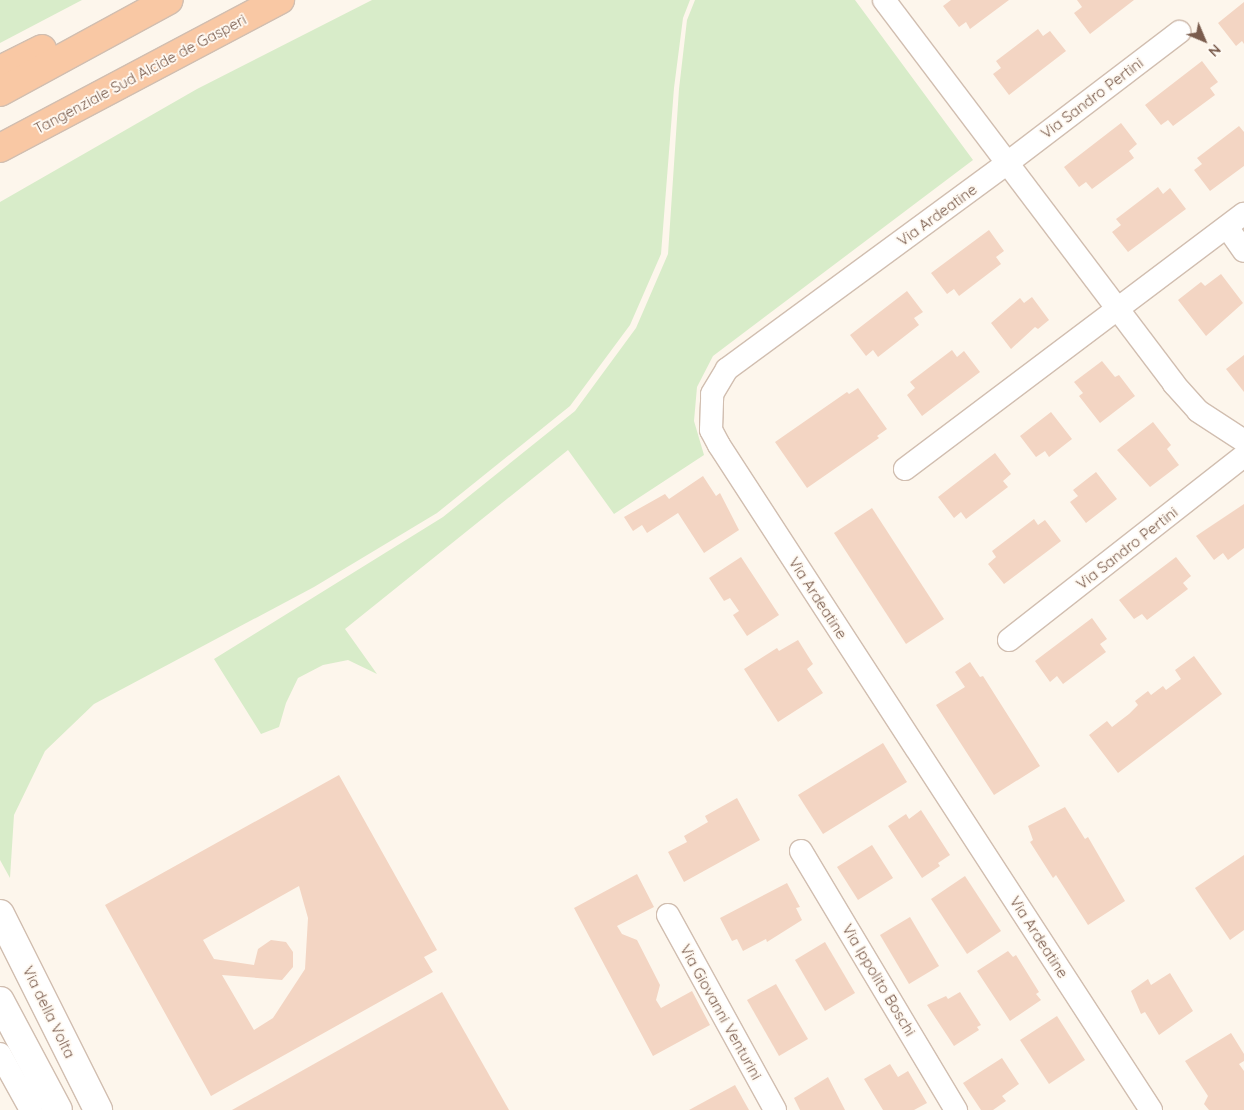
<!DOCTYPE html>
<style>
body{margin:0}
#map{position:relative;width:1244px;height:1110px;overflow:hidden;background:#fdf6ec;font-family:Quicksand,sans-serif}
div>[style]{position:absolute}
.green>*{inset:0;background:#d8ecc9}
.building>*{inset:0;background:#f3d5c3}
.roads{filter:drop-shadow(1px 0 #d1beb0) drop-shadow(-1px 0 #d1beb0) drop-shadow(0 1px #d1beb0) drop-shadow(0 -1px #d1beb0)}
.minor>*{height:22px;margin:-11px;padding:0 11px;transform-origin:11px;border-radius:11px;background:#fff}
.secondary>*{height:28px;margin:-14px;padding:0 14px;transform-origin:14px;border-radius:14px;background:#fff}
.trunk>*{height:28px;margin:-14px;padding:0 14px;transform-origin:14px;border-radius:14px;background:#f9c8a4}
span{translate:-50% -50%;white-space:nowrap;text-align:center;line-height:1.15;-webkit-text-stroke:4px #fffaf3;paint-order:stroke}
.street-label{font-size:15px;color:#7a5c4d}
.north{position:absolute;left:1179px;top:15px;width:50px;height:50px;-webkit-text-stroke:4px #fffaf3;paint-order:stroke;rotate:135deg;font-size:14px;font-weight:700;line-height:20px;text-align:center;color:#7a5c4d}
.north::after{content:'';display:block;margin:auto;width:18px;height:22px;background:#7a5c4d;clip-path:polygon(50% 0,100% 100%,50% 72%,0 100%)}
</style>
<div id="map">
<div class="green">
<i style="clip-path:polygon(0 0,82px 0,0 43px)"></i>
<i style="clip-path:polygon(372px 0,690px 0,683px 18px,674px 88px,661px 254px,630px 325px,570px 406px,437px 513px,314px 587px,94px 704px,45px 751px,14px 815px,10px 878px,0 860px,0 202px,197px 89px)"></i>
<i style="clip-path:polygon(695px 0,855px 0,973px 160px,713px 356px,697px 387px,694px 421px,704px 455px,614px 514px,568px 450px,345px 629px,377px 674px,348px 660px,323px 665px,298px 678px,286px 703px,279px 727px,261px 734px,214px 659px,443px 517px,575px 411px,636px 328px,668px 254px,679px 89px,687px 20px)"></i>
</div>
<div class="building">
<i style="clip-path:polygon(951px 0,1009px 0,970px 29px,966px 22px,959px 27px,943px 6px)"></i>
<i style="clip-path:polygon(1077px 0,1134px 0,1090px 34px,1074px 13px,1082px 7px)"></i>
<i style="clip-path:polygon(1244px 2px,1244px 44px,1242px 41px,1236px 46px,1218px 23px)"></i>
<i style="clip-path:polygon(1038px 29px,1043px 36px,1050px 31px,1066px 51px,1009px 95px,993px 74px,1001px 68px,996px 61px)"></i>
<i style="clip-path:polygon(1202px 61px,1218px 82px,1210px 88px,1215px 95px,1173px 126px,1168px 120px,1161px 125px,1145px 105px)"></i>
<i style="clip-path:polygon(1121px 123px,1137px 144px,1129px 151px,1134px 158px,1092px 189px,1086px 182px,1079px 187px,1064px 167px)"></i>
<i style="clip-path:polygon(1239px 126px,1244px 132px,1244px 166px,1210px 191px,1194px 170px,1202px 164px,1197px 158px)"></i>
<i style="clip-path:polygon(1158px 187px,1163px 194px,1170px 188px,1186px 209px,1128px 252px,1112px 232px,1121px 225px,1116px 219px)"></i>
<i style="clip-path:polygon(989px 230px,1004px 251px,996px 257px,1001px 264px,959px 296px,954px 289px,947px 294px,931px 273px)"></i>
<i style="clip-path:polygon(1221px 274px,1243px 303px,1206px 336px,1178px 300px,1201px 282px,1205px 286px)"></i>
<i style="clip-path:polygon(907px 291px,923px 312px,914px 318px,919px 325px,878px 357px,873px 350px,866px 356px,850px 335px)"></i>
<i style="clip-path:polygon(1032px 297px,1049px 320px,1038px 329px,1035px 327px,1011px 349px,991px 323px,1020px 298px,1024px 303px)"></i>
<i style="clip-path:polygon(952px 350px,957px 357px,964px 351px,980px 372px,922px 416px,907px 395px,915px 388px,910px 382px)"></i>
<i style="clip-path:polygon(1244px 355px,1244px 392px,1226px 369px)"></i>
<i style="clip-path:polygon(1102px 361px,1115px 377px,1119px 375px,1135px 396px,1100px 423px,1079px 396px,1083px 393px,1074px 382px)"></i>
<i style="clip-path:polygon(858px 388px,887px 429px,877px 436px,879px 438px,807px 488px,775px 442px,847px 392px,849px 394px)"></i>
<i style="clip-path:polygon(1051px 412px,1072px 439px,1049px 457px,1045px 451px,1036px 457px,1020px 436px)"></i>
<i style="clip-path:polygon(1153px 422px,1171px 445px,1167px 449px,1179px 465px,1150px 487px,1117px 450px)"></i>
<i style="clip-path:polygon(995px 453px,1011px 474px,1003px 481px,1008px 487px,966px 519px,961px 512px,954px 518px,938px 497px)"></i>
<i style="clip-path:polygon(1096px 472px,1117px 499px,1086px 523px,1070px 502px,1078px 496px,1073px 490px)"></i>
<i style="clip-path:polygon(703px 476px,716px 496px,720px 493px,739px 530px,704px 553px,678px 513px,647px 533px,642px 525px,633px 531px,624px 517px,665px 494px,669px 499px)"></i>
<i style="clip-path:polygon(1244px 504px,1244px 548px,1228px 560px,1223px 553px,1214px 560px,1196px 536px)"></i>
<i style="clip-path:polygon(872px 508px,944px 619px,906px 644px,834px 533px)"></i>
<i style="clip-path:polygon(1034px 519px,1038px 525px,1045px 520px,1061px 541px,1004px 584px,988px 564px,996px 557px,992px 551px)"></i>
<i style="clip-path:polygon(741px 557px,779px 615px,747px 636px,733px 615px,739px 611px,730px 598px,724px 601px,709px 578px)"></i>
<i style="clip-path:polygon(1176px 557px,1191px 576px,1183px 583px,1188px 589px,1147px 620px,1142px 614px,1134px 619px,1119px 600px)"></i>
<i style="clip-path:polygon(1092px 618px,1107px 639px,1100px 644px,1106px 652px,1063px 684px,1057px 676px,1050px 682px,1035px 661px)"></i>
<i style="clip-path:polygon(798px 640px,813px 664px,807px 669px,823px 693px,778px 722px,744px 669px,777px 648px,779px 651px)"></i>
<i style="clip-path:polygon(1194px 656px,1222px 694px,1118px 773px,1089px 735px,1107px 721px,1112px 727px,1129px 714px,1138px 705px,1135px 701px,1148px 691px,1151px 695px,1163px 686px,1166px 690px,1181px 679px,1175px 670px)"></i>
<i style="clip-path:polygon(970px 662px,980px 677px,983px 676px,1040px 766px,994px 795px,936px 705px,965px 687px,955px 672px)"></i>
<i style="clip-path:polygon(883px 743px,907px 782px,823px 834px,798px 795px)"></i>
<i style="clip-path:polygon(evenodd,339px 775px,437px 950px,424px 957px,433px 972px,211px 1096px,105px 905px,339px 775px,299px 886px,308px 918px,305px 969px,273px 1018px,254px 1030px,222px 975px,282px 980px,293px 967px,293px 952px,286px 942px,271px 940px,258px 949px,254px 965px,214px 959px,203px 940px,299px 886px)"></i>
<i style="clip-path:polygon(737px 798px,760px 840px,684px 882px,668px 852px,687px 842px,684px 836px,708px 822px,705px 816px)"></i>
<i style="clip-path:polygon(1065px 807px,1085px 839px,1088px 837px,1125px 901px,1088px 925px,1056px 875px,1053px 878px,1030px 842px,1033px 840px,1028px 826px)"></i>
<i style="clip-path:polygon(921px 810px,950px 855px,938px 863px,940px 866px,922px 878px,888px 826px,906px 814px,909px 819px)"></i>
<i style="clip-path:polygon(872px 845px,893px 878px,858px 900px,837px 867px)"></i>
<i style="clip-path:polygon(1244px 855px,1244px 930px,1230px 940px,1195px 888px)"></i>
<i style="clip-path:polygon(637px 874px,654px 907px,617px 926px,622px 934px,637px 940px,660px 985px,656px 1000px,661px 1008px,692px 991px,710px 1025px,653px 1056px,574px 908px)"></i>
<i style="clip-path:polygon(965px 876px,1001px 931px,967px 954px,931px 899px)"></i>
<i style="clip-path:polygon(787px 883px,800px 907px,796px 908px,802px 920px,767px 942px,766px 939px,743px 951px,737px 939px,732px 941px,720px 918px)"></i>
<i style="clip-path:polygon(910px 917px,939px 966px,909px 984px,880px 935px)"></i>
<i style="clip-path:polygon(825px 942px,855px 993px,825px 1011px,795px 960px)"></i>
<i style="clip-path:polygon(1008px 951px,1013px 957px,1016px 955px,1039px 992px,1036px 994px,1041px 1000px,1010px 1021px,977px 971px)"></i>
<i style="clip-path:polygon(1170px 973px,1193px 1011px,1159px 1035px,1145px 1012px,1141px 1014px,1131px 991px,1148px 979px,1151px 985px)"></i>
<i style="clip-path:polygon(776px 984px,808px 1039px,779px 1056px,747px 1000px)"></i>
<i style="clip-path:polygon(442px 992px,509px 1110px,232px 1110px)"></i>
<i style="clip-path:polygon(960px 992px,981px 1025px,977px 1027px,979px 1030px,954px 1046px,927px 1005px,946px 996px,948px 999px)"></i>
<i style="clip-path:polygon(1057px 1016px,1085px 1060px,1049px 1084px,1020px 1040px)"></i>
<i style="clip-path:polygon(1231px 1033px,1244px 1054px,1244px 1061px,1239px 1064px,1244px 1071px,1244px 1110px,1209px 1110px,1204px 1104px,1208px 1096px,1185px 1061px)"></i>
<i style="clip-path:polygon(1002px 1058px,1019px 1084px,1002px 1096px,1006px 1101px,993px 1110px,981px 1110px,963px 1083px)"></i>
<i style="clip-path:polygon(890px 1064px,898px 1077px,908px 1071px,927px 1103px,914px 1110px,883px 1110px,864px 1079px)"></i>
<i style="clip-path:polygon(828px 1077px,845px 1110px,800px 1110px,794px 1098px)"></i>
<i style="clip-path:polygon(735px 1085px,749px 1110px,689px 1110px)"></i>
</div>
<div class="roads">
<div class="minor">
<i style="left:884px;top:0;width:481px;rotate:52.9deg"></i>
<i style="left:1174px;top:384px;width:36px;rotate:48deg"></i>
<i style="left:1198px;top:411px;width:55px;rotate:33.1deg"></i>
<i style="left:1227px;top:227px;width:29px;rotate:55deg"></i>
<i style="left:905px;top:469px;width:424px;rotate:-37deg"></i>
<i style="left:1009px;top:640px;width:298px;rotate:-38.1deg"></i>
<i style="left:801px;top:851px;width:302px;rotate:59.1deg"></i>
<i style="left:668px;top:915px;width:222px;rotate:61.2deg"></i>
<i style="left:0;top:1054px;width:64px;rotate:61deg"></i>
<i style="left:1151px;top:1110px;width:793px;rotate:-123.01deg"></i>
<i style="left:719px;top:445px;width:17px;rotate:-118deg"></i>
<i style="left:711px;top:430px;width:36px;rotate:-88deg"></i>
<i style="left:712px;top:394px;width:29px;rotate:-59deg"></i>
<i style="left:727px;top:369px;width:346px;rotate:-36.3deg"></i>
<i style="left:1006px;top:164px;width:218px;rotate:-37.3deg"></i>
</div>
<div class="secondary">
<i style="left:0;top:914px;width:219px;rotate:63.4deg"></i>
<i style="left:0;top:1001px;width:123px;rotate:62deg"></i>
</div>
<div class="trunk">
<i style="left:0;top:70px;width:47px;rotate:-26.6deg"></i>
<i style="left:0;top:92px;width:192px;rotate:-28.6deg"></i>
<i style="left:0;top:148px;width:317px;rotate:-27.9deg"></i>
</div>
</div>
<div class="street-label">
<span style="left:140px;top:74px;rotate:-28deg">Tangenziale Sud Alcide de Gasperi</span>
<span style="left:1092px;top:98px;rotate:-37deg">Via Sandro Pertini</span>
<span style="left:937px;top:215px;rotate:-36deg">Via Ardeatine</span>
<span style="left:1127px;top:548px;rotate:-38deg">Via Sandro Pertini</span>
<span style="left:818px;top:598px;rotate:57deg">Via Ardeatine</span>
<span style="left:1039px;top:937px;rotate:57deg">Via Ardeatine</span>
<span style="left:879px;top:980px;rotate:59deg">Via Ippolito Boschi</span>
<span style="left:49px;top:1012px;rotate:64deg">Via della Volta</span>
<span style="left:721px;top:1012px;rotate:61deg">Via Giovanni Venturini</span>
</div>
<div class="north">N</div>
</div>
